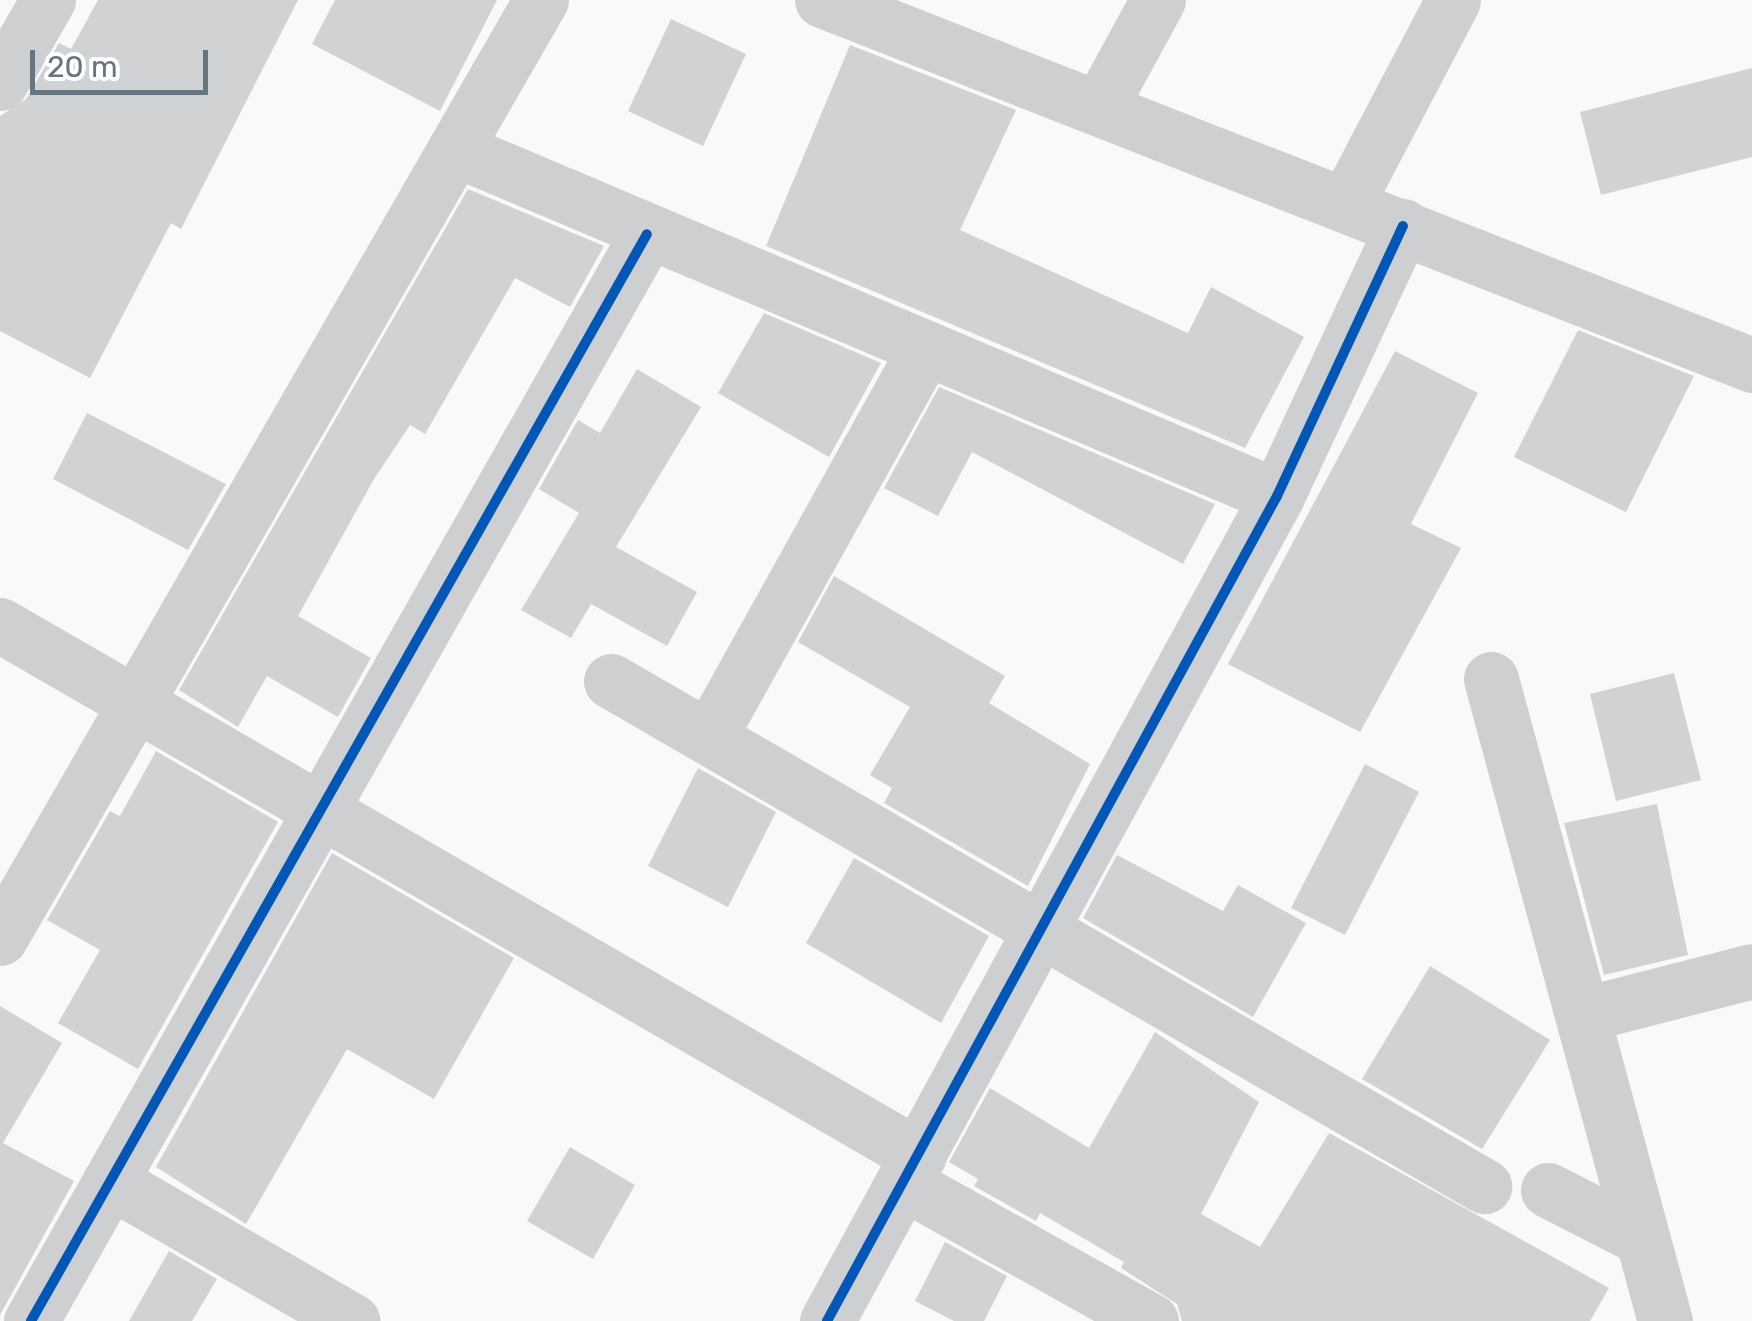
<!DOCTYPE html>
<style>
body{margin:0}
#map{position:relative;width:1752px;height:1321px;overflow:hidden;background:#f9f9f9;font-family:Rubik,sans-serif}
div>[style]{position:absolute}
.building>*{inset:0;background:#d0d2d3}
.minor>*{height:55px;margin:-27.5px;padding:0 27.5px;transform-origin:27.5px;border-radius:27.5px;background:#cecfd0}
.cycleway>*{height:10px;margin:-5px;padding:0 5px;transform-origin:5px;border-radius:5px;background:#0057b8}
span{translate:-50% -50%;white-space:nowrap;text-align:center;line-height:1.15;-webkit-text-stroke:10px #fff;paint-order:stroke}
.scale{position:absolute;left:30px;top:50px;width:178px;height:45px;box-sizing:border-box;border:5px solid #657683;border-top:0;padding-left:12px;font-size:30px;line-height:35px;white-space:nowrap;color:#657683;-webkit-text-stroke:8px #fff;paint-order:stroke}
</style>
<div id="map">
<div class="building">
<i style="clip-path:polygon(98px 0,298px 0,181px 229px,171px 223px,90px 378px,0 331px,0 116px,26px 99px,59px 43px,71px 49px)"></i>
<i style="clip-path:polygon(335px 0,497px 0,440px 111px,312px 44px)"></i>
<i style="clip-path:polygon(671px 19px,746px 54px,703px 146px,628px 111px)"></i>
<i style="clip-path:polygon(850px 45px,1016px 110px,960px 230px,1188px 333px,1211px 287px,1304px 337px,1245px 448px,766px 246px)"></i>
<i style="clip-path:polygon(1752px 68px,1752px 157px,1601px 195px,1580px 112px)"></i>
<i style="clip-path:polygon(468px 189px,604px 246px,570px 307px,515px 278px,425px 434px,410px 425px,374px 479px,298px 616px,371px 658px,338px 717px,267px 676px,238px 727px,179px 690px)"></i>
<i style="clip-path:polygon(764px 313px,881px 363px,829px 457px,718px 393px)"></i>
<i style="clip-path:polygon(1578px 330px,1694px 376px,1626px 512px,1514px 457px)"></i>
<i style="clip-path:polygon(1395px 351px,1478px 393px,1411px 524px,1461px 548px,1360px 732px,1228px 664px)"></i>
<i style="clip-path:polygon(637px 369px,701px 407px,616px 547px,697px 592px,667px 646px,591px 604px,571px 638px,521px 610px,579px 513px,539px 489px,578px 420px,600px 433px)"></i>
<i style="clip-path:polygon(939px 387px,1215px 504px,1183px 564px,972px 452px,938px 516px,884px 488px)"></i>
<i style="clip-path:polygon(87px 413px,226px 484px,188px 550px,53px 479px)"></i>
<i style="clip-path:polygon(834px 576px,1005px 676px,989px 703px,1090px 764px,1028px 886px,884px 803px,892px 788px,870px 775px,910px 707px,798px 642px)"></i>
<i style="clip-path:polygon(1674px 673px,1701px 780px,1616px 801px,1590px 694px)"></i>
<i style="clip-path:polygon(156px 751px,278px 822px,138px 1069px,58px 1023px,100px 950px,47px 920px,110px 811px,120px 816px)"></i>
<i style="clip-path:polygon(1365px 764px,1419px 792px,1345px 935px,1291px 908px)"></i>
<i style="clip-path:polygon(698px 768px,776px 812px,728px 907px,648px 866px)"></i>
<i style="clip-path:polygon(1657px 804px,1688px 955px,1604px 975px,1564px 823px)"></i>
<i style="clip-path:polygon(332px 853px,514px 958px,434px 1099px,347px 1049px,246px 1224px,156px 1167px)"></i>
<i style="clip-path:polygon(1117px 855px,1223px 911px,1238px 885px,1306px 923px,1253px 1017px,1083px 918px)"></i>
<i style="clip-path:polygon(854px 858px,989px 936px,941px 1023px,806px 943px)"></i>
<i style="clip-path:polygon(1430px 966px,1550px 1040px,1482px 1149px,1362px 1079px)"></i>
<i style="clip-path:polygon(0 1006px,62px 1043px,3px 1143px,74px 1181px,0 1315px)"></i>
<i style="clip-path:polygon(1155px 1032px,1259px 1102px,1201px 1214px,1260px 1247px,1329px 1133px,1609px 1288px,1590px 1321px,1182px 1321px,1177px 1304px,1121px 1268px,1124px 1262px,1040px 1213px,1036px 1221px,974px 1186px,978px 1179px,949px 1162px,990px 1088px,1089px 1148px)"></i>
<i style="clip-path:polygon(570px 1147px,635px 1185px,593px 1259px,527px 1221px)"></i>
<i style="clip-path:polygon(945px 1242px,1007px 1276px,984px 1321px,954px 1321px,915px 1301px)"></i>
<i style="clip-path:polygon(169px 1251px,217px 1279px,192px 1321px,129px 1321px)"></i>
</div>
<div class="minor">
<i style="left:822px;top:0;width:999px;rotate:21.43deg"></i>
<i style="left:0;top:83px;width:96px;rotate:-60deg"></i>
<i style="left:1099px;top:108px;width:123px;rotate:-61.4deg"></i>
<i style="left:455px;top:149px;width:892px;rotate:22.89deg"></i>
<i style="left:1346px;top:204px;width:230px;rotate:-62.3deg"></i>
<i style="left:0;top:625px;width:1061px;rotate:30.02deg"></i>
<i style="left:1491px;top:679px;width:665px;rotate:74.84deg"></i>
<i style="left:611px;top:681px;width:1009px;rotate:30.05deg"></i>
<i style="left:709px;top:737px;width:444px;rotate:-60.9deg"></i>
<i style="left:0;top:938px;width:1083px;rotate:-60.03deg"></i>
<i style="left:1585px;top:1014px;width:172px;rotate:-14.4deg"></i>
<i style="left:110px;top:1181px;width:280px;rotate:30deg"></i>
<i style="left:904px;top:1183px;width:283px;rotate:29.2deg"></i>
<i style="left:1548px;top:1190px;width:106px;rotate:27.1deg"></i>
<i style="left:31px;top:1321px;width:1249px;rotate:-60.46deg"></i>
<i style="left:827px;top:1321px;width:940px;rotate:-61.39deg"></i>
<i style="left:1277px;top:496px;width:298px;rotate:-65deg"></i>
</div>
<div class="cycleway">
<i style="left:31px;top:1321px;width:1249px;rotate:-60.46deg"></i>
<i style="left:827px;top:1321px;width:940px;rotate:-61.39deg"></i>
<i style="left:1277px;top:496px;width:298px;rotate:-65deg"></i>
</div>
<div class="scale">20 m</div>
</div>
